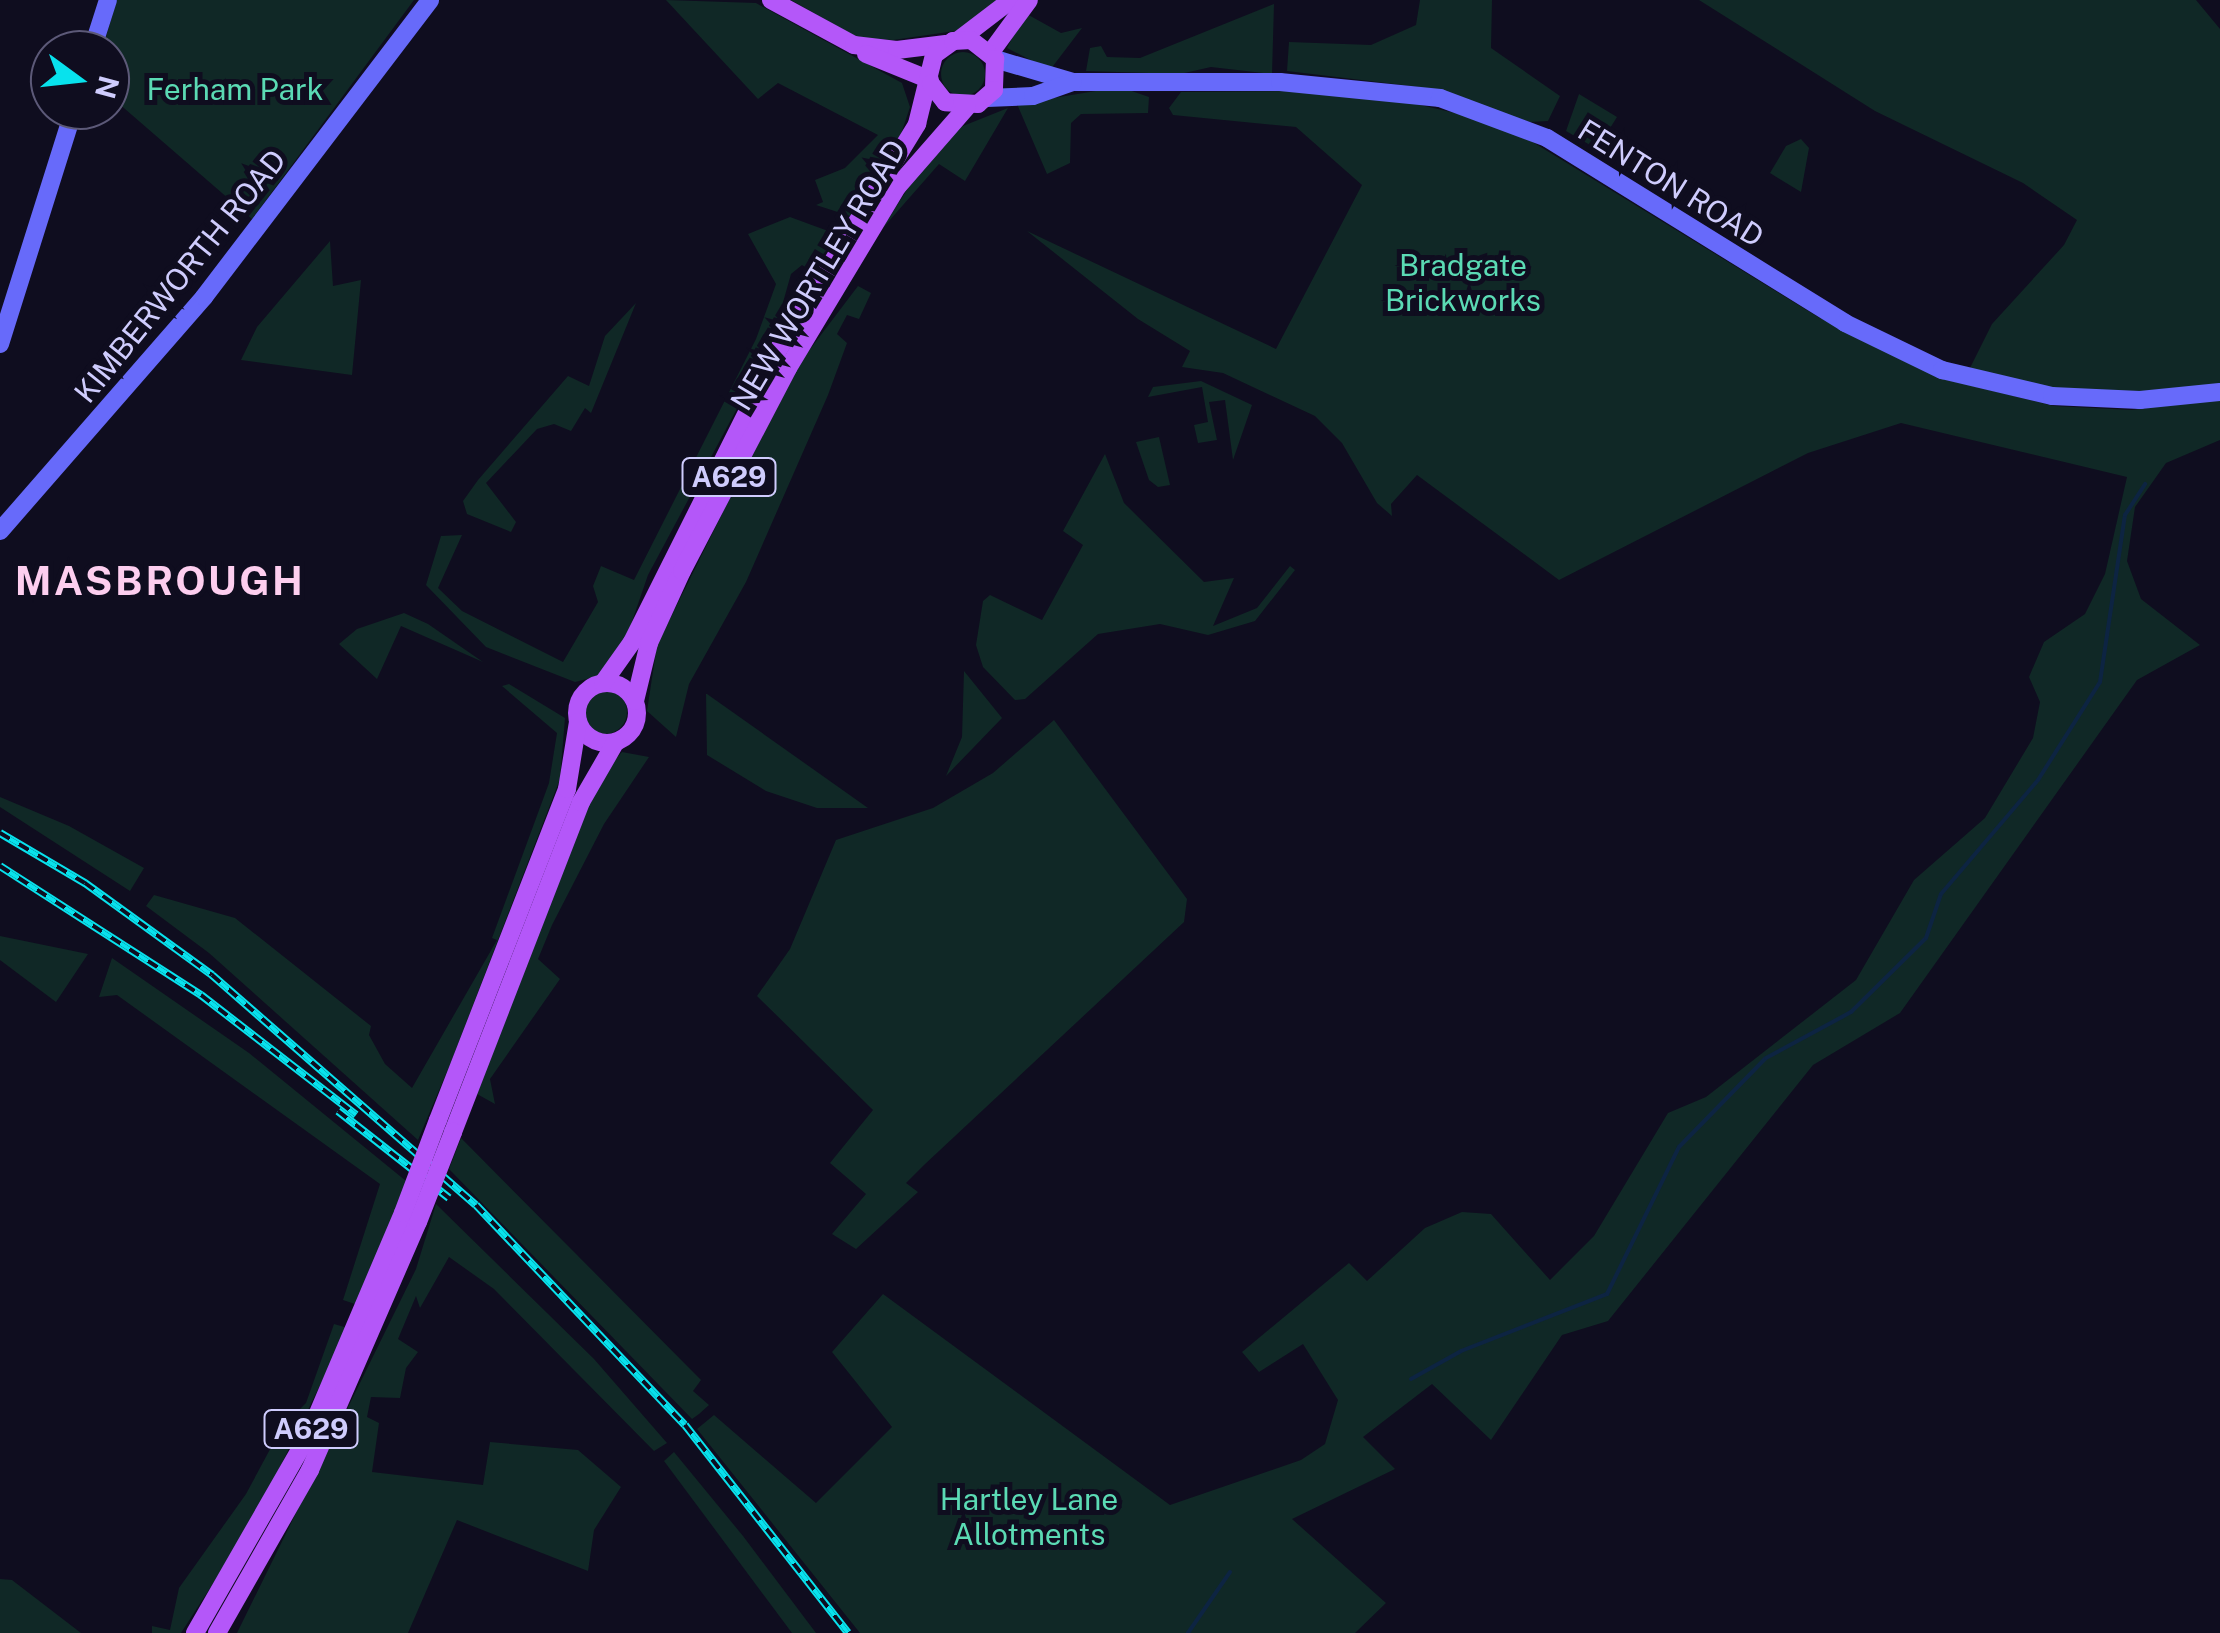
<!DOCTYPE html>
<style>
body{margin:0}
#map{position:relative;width:2220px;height:1633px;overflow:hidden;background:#0f0d1f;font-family:"Public Sans",sans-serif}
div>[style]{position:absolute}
.green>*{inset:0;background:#102826}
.round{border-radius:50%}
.stream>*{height:4px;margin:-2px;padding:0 2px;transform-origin:2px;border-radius:2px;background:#0d2442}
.secondary>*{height:18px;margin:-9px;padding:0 9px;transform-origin:9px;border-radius:9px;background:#676afa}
.primary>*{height:18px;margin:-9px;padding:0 9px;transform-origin:9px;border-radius:9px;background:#b457f9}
.primary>.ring{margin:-9px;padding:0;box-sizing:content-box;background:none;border:18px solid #b457f9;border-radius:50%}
.rail>*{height:8px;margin-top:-4px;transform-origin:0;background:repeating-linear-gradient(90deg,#0f0d1f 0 11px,#08e2ed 0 22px);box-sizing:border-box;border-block:2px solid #08e2ed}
.primary-bridge>*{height:18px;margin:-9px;padding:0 9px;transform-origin:9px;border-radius:9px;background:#b457f9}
span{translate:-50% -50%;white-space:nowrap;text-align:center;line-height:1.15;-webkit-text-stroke:10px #0f0d1f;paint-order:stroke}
.shield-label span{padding:2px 8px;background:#0f0d1f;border:2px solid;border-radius:8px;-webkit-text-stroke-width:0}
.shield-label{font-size:28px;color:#cfccfd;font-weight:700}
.park-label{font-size:30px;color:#5bdab4}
.street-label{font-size:30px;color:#cfccfd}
.district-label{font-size:40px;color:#fdceef;font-weight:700;letter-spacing:2.5px}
.north{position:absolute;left:30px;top:30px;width:100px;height:100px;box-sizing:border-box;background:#0f0d1f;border:2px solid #5c5978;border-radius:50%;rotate:105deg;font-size:28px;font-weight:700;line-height:40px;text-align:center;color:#cfccfd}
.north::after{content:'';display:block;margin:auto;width:35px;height:45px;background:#08e2ed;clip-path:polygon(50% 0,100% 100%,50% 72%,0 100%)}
</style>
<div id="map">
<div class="green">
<i style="clip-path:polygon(117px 0,414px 0,252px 219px,110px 96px,110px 50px,102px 50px)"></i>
<i style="clip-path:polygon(666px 0,756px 3px,902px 83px,910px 107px,901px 134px,850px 216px,816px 205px,823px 202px,815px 180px,845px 168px,878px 135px,778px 83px,758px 99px)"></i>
<i style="clip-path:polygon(791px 0,1002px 0,962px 30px,893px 40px,858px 38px)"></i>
<i style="clip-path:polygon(1420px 0,1492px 0,1491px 48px,1560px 96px,1548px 121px,1530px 122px,1419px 87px,1287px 71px,1289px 42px,1371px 45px,1416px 25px)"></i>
<i style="clip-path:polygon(1699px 0,2196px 0,2220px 29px,2220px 387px,2175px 393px,2040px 389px,1968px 372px,1992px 324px,2064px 245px,2077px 220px,2023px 183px,1875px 111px)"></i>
<i style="clip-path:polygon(1274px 4px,1272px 74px,1211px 67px,1180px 74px,1086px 71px,1090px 48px,1101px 46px,1107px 57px,1140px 58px)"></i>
<i style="clip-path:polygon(1025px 13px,1061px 33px,1082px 28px,1050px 70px,1007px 48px)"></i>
<i class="round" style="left:941px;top:52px;width:44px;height:44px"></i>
<i style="clip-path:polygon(1120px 87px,1149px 97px,1148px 113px,1081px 114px,1071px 123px,1070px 163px,1047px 174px,1017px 104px)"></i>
<i style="clip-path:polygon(1285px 91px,1390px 98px,1468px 116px,1531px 141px,1818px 317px,1944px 379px,2054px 406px,2132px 410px,2220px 397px,2220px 440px,2166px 463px,2135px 507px,2127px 561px,2141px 599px,2200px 645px,2137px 680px,1900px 1013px,1813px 1065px,1608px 1321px,1562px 1335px,1491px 1440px,1432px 1384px,1363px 1437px,1395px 1469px,1292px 1519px,1386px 1603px,1355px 1633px,860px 1633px,697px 1429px,714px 1415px,816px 1503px,892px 1427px,832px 1352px,883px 1294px,1170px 1505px,1301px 1460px,1325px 1444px,1338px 1400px,1303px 1344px,1259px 1372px,1242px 1352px,1349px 1263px,1367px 1281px,1425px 1228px,1462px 1212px,1491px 1214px,1550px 1280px,1594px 1236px,1668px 1113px,1706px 1097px,1856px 980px,1914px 880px,1985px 818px,2033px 738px,2040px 702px,2029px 677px,2044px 642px,2085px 614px,2105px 574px,2127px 477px,1901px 423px,1808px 453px,1559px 580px,1417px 475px,1391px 504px,1392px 516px,1377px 503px,1342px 443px,1315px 416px,1223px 373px,1182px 367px,1190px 351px,1138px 319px,1027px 231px,1276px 349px,1362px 185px,1296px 127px,1173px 115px,1169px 108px,1181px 92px)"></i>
<i style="clip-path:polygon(1579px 94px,1617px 117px,1602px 141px,1633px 170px,1566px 131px)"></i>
<i style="clip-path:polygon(1008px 108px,965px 181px,939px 164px,882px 229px,915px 177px,958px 128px)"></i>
<i style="clip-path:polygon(1801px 139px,1809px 148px,1801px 192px,1770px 173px,1786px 146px)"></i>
<i style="clip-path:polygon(790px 217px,839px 235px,810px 270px,802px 265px,791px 274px,771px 345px,648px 575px,627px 636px,599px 676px,575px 682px,486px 647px,426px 585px,441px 536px,462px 535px,438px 588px,462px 611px,563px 662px,598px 602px,593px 586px,601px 566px,634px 580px,756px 339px,776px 284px,748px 234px)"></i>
<i style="clip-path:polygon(330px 241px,333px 286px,361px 280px,352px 375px,241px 360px,257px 327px)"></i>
<i style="clip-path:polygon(858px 286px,871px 293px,859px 319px,847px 315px,837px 334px,847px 343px,828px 395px,746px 582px,689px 684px,676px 737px,647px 711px,657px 645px,792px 373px)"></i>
<i style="clip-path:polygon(636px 303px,591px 413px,585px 408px,571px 431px,554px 424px,537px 429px,486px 483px,516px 522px,511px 532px,467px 514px,463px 501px,478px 480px,568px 376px,589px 386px,605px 336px)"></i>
<i style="clip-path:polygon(1201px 381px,1252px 405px,1233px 460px,1225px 400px,1209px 402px,1217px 440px,1198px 443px,1194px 425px,1208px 422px,1202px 387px,1148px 397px,1153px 387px)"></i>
<i style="clip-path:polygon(1159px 437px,1170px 485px,1158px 487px,1149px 480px,1136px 442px)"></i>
<i style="clip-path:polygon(1105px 454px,1124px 503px,1204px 582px,1234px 578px,1213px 626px,1257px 608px,1290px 566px,1295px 570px,1255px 621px,1208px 635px,1160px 624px,1098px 634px,1025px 699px,1015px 700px,983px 667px,976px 645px,983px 601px,990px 595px,1042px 620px,1083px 545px,1063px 531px)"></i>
<i style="clip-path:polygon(404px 613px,428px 624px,483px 662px,401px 626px,377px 679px,339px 644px,357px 629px)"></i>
<i style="clip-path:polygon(964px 671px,1002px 718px,946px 776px,962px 737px)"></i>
<i style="clip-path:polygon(509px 684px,565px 718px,560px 779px,451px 1062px,418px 1140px,209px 953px,146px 906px,154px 895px,235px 918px,371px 1026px,369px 1035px,385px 1064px,412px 1088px,497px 940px,492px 938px,549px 783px,557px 733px,502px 686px)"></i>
<i class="round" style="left:583px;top:690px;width:44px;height:44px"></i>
<i style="clip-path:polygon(706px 694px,707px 694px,868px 808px,817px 808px,766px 791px,707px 755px)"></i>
<i style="clip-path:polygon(1054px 720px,1187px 899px,1184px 922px,924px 1165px,906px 1183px,918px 1192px,856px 1249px,832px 1234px,866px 1194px,830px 1163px,873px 1110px,757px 996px,790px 949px,836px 840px,933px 808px,993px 773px)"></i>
<i style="clip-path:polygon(622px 752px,649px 757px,604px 824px,552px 925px,538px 959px,560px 979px,490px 1079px,495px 1104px,477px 1094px,568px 852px,603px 773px)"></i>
<i style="clip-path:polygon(0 797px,69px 826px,144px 868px,130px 891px,0 807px)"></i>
<i style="clip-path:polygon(0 936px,88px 954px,56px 1002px,0 960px)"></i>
<i style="clip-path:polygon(112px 958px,249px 1053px,406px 1181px,358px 1305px,343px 1300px,380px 1184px,117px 995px,99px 997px)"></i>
<i style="clip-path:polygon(461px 1138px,701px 1380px,693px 1391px,709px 1405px,699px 1414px,692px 1419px,449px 1169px)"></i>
<i style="clip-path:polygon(436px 1204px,594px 1359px,667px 1443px,654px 1451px,494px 1289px,449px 1257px,420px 1308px,416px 1296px,398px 1339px,418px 1352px,406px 1368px,400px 1398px,371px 1397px,367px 1417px,379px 1423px,372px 1472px,483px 1485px,490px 1442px,578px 1450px,621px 1487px,594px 1530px,588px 1571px,457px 1520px,408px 1633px,237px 1633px,416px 1269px)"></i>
<i style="clip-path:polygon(334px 1324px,348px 1328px,254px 1520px,181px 1633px,152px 1633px,152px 1626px,170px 1630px,179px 1588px,246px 1494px,282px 1427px,306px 1403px)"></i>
<i style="clip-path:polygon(674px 1452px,743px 1536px,816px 1633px,792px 1633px,664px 1461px)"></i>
<i style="clip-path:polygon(0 1579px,12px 1580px,81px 1633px,0 1633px)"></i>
</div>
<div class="stream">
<i style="left:1411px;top:1379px;width:57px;rotate:-29.2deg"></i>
<i style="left:1461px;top:1351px;width:157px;rotate:-21.3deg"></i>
<i style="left:1607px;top:1294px;width:164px;rotate:-63.9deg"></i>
<i style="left:1679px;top:1147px;width:124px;rotate:-45.7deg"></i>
<i style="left:1766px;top:1058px;width:97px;rotate:-28.4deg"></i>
<i style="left:1851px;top:1012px;width:105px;rotate:-44.6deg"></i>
<i style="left:1926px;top:938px;width:46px;rotate:-71.2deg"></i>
<i style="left:1941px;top:894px;width:150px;rotate:-49.6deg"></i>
<i style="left:2038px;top:780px;width:116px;rotate:-57.7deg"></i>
<i style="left:2100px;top:682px;width:169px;rotate:-81.5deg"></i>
<i style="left:2125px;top:515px;width:37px;rotate:-57deg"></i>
<i style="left:1188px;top:1633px;width:74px;rotate:-55.5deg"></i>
</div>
<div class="secondary">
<i style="left:92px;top:50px;width:52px;rotate:-72.3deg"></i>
<i style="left:995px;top:59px;width:81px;rotate:16.4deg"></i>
<i style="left:1073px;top:82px;width:207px"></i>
<i style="left:1280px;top:82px;width:161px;rotate:5.7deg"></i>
<i style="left:1440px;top:98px;width:114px;rotate:20.5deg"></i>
<i style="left:1547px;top:138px;width:351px;rotate:31.8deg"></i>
<i style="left:1845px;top:323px;width:108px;rotate:25.9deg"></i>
<i style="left:1942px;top:370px;width:113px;rotate:13.3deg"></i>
<i style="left:2052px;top:396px;width:88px;rotate:2.6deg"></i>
<i style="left:2140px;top:400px;width:80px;rotate:-5.7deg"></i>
<i style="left:987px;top:98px;width:46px;rotate:-2.5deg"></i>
<i style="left:1033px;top:96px;width:42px;rotate:-19.3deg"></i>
<i style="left:0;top:344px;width:245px;rotate:-72.5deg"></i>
<i style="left:0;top:531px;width:310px;rotate:-48.9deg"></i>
<i style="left:204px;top:297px;width:373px;rotate:-52.7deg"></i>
</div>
<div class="primary">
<i style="left:771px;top:0;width:94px;rotate:28.5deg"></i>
<i style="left:854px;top:45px;width:43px;rotate:6.6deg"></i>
<i style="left:897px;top:50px;width:49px;rotate:-7deg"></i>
<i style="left:960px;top:39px;width:64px;rotate:-37.4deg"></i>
<i style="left:991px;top:52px;width:64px;rotate:-53.8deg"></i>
<i style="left:866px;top:54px;width:69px;rotate:22.1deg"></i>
<i class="ring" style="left:577px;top:683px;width:42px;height:42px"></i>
<i style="left:603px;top:683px;width:50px;rotate:-54.7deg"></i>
<i style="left:632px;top:642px;width:330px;rotate:-63.4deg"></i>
<i style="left:780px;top:347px;width:262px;rotate:-58.4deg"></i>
<i style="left:917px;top:124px;width:71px;rotate:-76.2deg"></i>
<i style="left:934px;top:55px;width:24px;rotate:-36deg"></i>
<i style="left:953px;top:41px;width:18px;rotate:-3deg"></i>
<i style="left:971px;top:40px;width:31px;rotate:38deg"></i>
<i style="left:995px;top:59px;width:31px;rotate:92deg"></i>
<i style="left:994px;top:90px;width:21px;rotate:139deg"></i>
<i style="left:978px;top:104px;width:33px;rotate:-177deg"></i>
<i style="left:945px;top:102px;width:23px;rotate:-128deg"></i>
<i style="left:635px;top:701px;width:60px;rotate:-76.4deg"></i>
<i style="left:649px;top:643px;width:79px;rotate:-65.4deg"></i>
<i style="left:682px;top:571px;width:229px;rotate:-62.4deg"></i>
<i style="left:788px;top:368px;width:213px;rotate:-58.9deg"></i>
<i style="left:898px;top:186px;width:105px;rotate:-48.9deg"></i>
<i style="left:438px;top:1120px;width:355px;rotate:-68.7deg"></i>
<i style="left:567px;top:789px;width:68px;rotate:-80.7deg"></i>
<i style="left:453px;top:1132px;width:354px;rotate:-68.8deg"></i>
<i style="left:581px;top:802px;width:68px;rotate:-60deg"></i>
<i style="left:195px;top:1633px;width:232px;rotate:-60.2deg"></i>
<i style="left:310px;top:1432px;width:238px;rotate:-67deg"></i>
<i style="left:217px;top:1633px;width:188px;rotate:-60.3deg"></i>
<i style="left:310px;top:1470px;width:270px;rotate:-66.5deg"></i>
</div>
<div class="rail">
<i style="left:0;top:833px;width:99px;rotate:30.5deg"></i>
<i style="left:85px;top:883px;width:157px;rotate:35.9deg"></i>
<i style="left:212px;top:975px;width:350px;rotate:41.1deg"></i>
<i style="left:476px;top:1205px;width:303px;rotate:46.5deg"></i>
<i style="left:685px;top:1425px;width:264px;rotate:51.9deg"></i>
<i style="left:0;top:866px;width:239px;rotate:32.7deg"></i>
<i style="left:201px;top:995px;width:196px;rotate:37.7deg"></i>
<i style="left:338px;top:1111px;width:141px;rotate:38.1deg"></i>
</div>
<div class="primary-bridge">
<i style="left:403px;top:1213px;width:99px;rotate:-69.4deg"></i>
<i style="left:418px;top:1222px;width:97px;rotate:-68.7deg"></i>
</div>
<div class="shield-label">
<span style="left:729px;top:477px">A629</span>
<span style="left:311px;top:1429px">A629</span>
</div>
<div class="park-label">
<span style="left:235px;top:89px">Ferham Park</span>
<span style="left:1463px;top:282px">Bradgate<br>Brickworks</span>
<span style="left:1029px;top:1516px">Hartley Lane<br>Allotments</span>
</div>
<div class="street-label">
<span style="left:1671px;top:183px;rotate:32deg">FENTON ROAD</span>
<span style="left:818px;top:275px;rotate:-59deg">NEW WORTLEY ROAD</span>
<span style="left:180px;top:276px;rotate:-51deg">KIMBERWORTH ROAD</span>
</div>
<div class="district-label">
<span style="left:160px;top:581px">MASBROUGH</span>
</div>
<div class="north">N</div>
</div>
